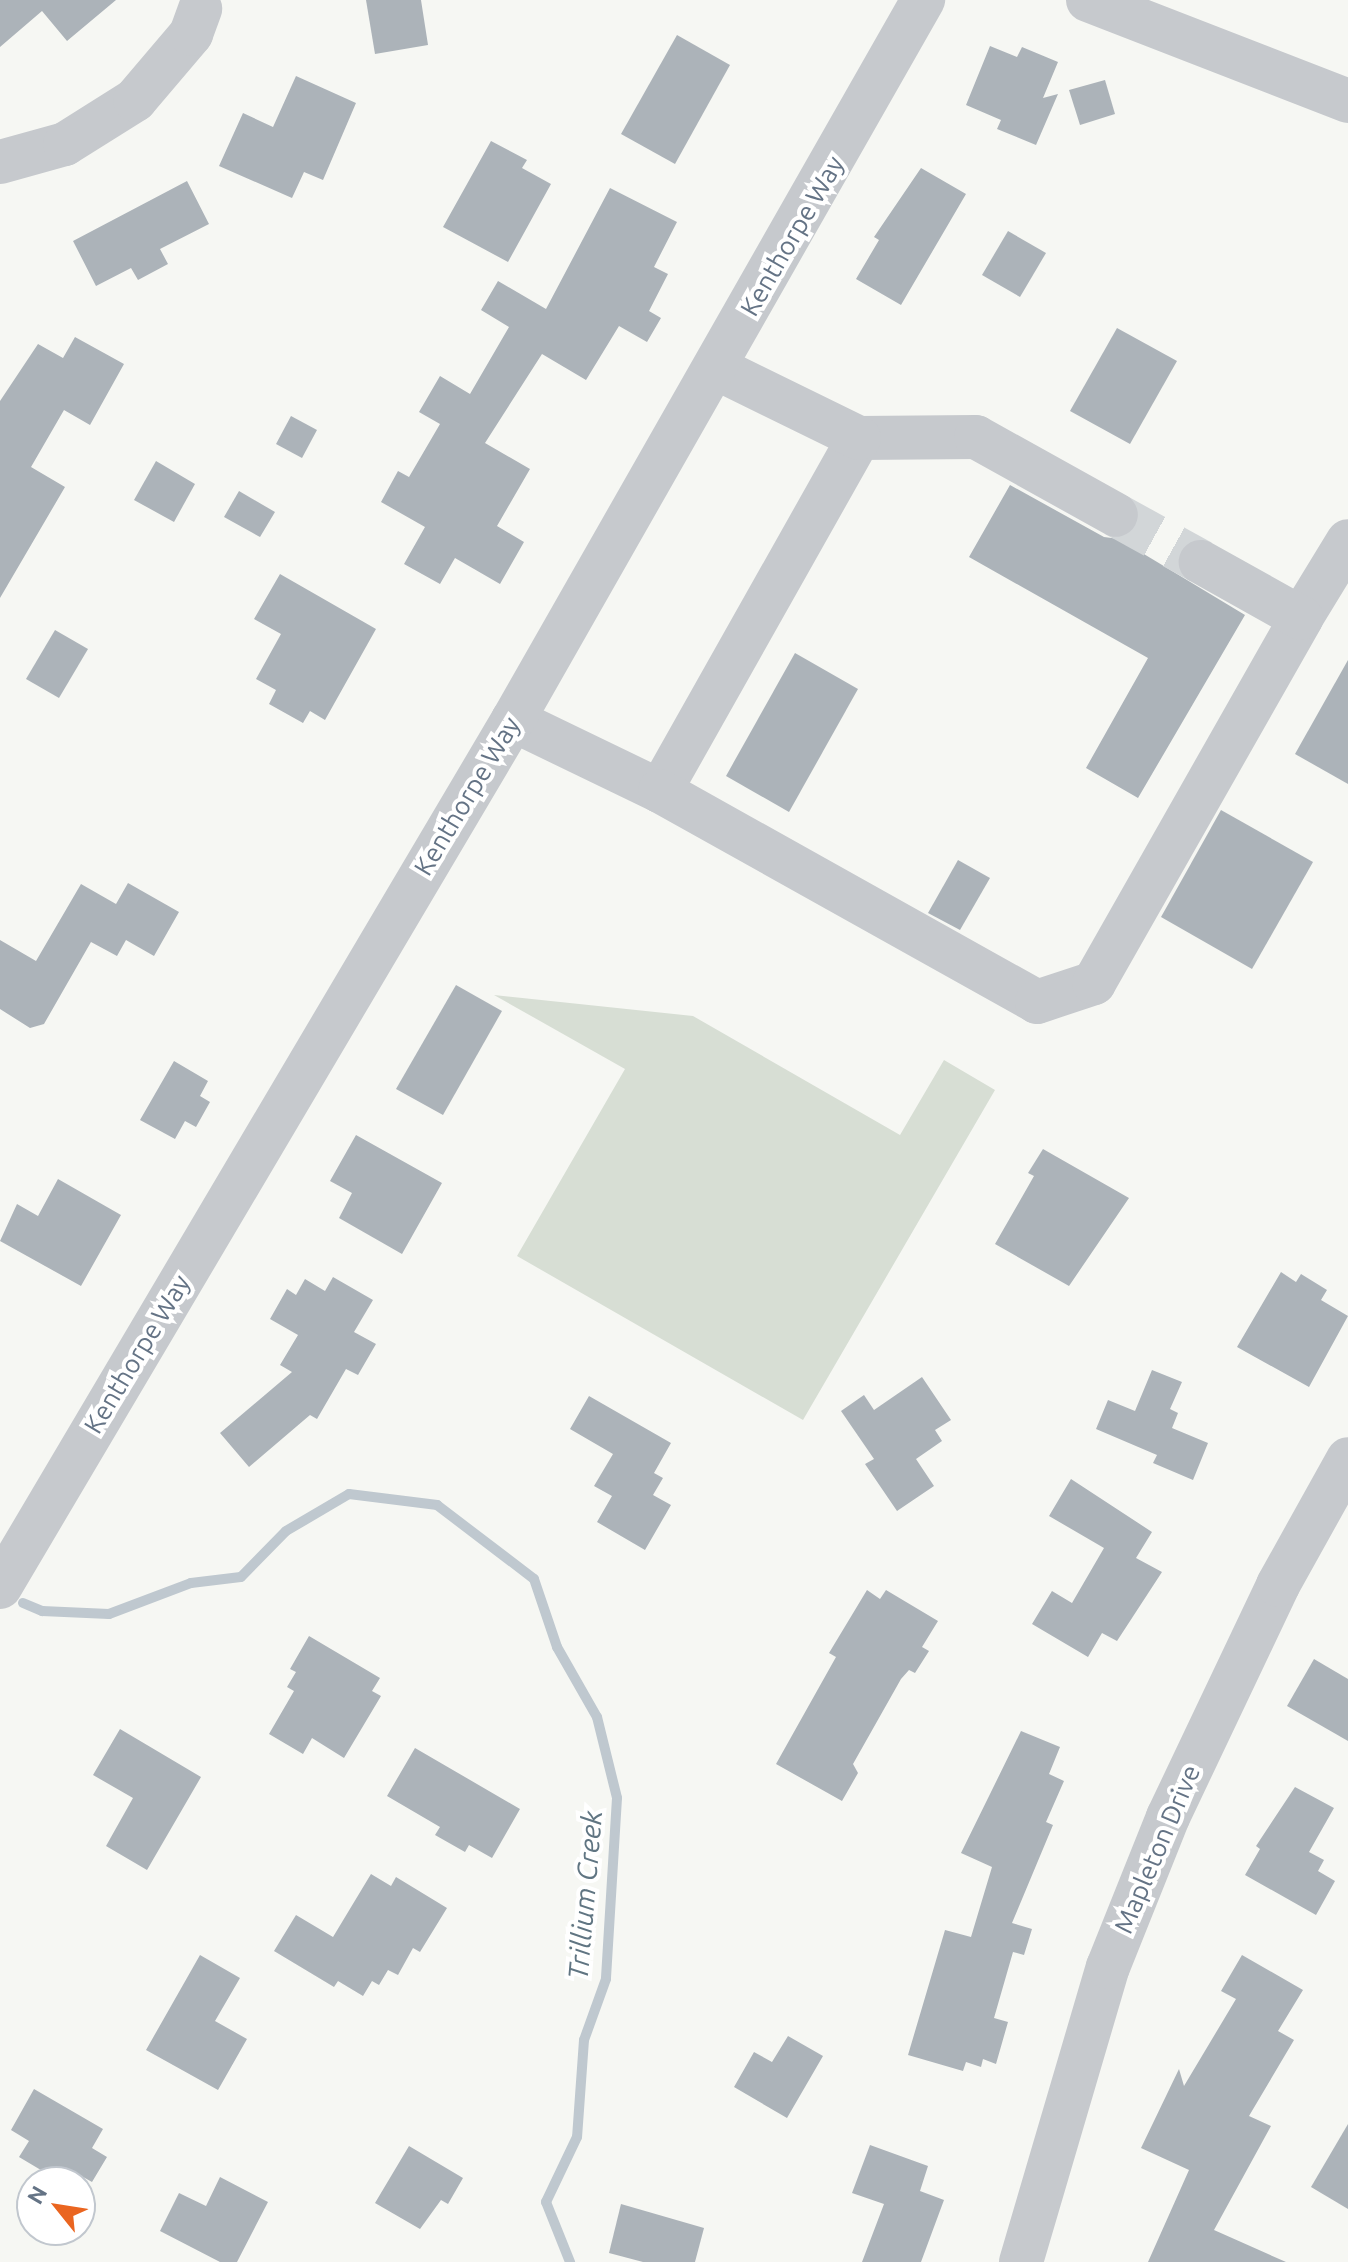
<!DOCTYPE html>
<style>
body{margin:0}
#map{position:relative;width:1348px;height:2262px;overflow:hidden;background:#f6f7f3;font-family:Ubuntu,sans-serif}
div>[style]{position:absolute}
.green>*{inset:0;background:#d7ded4}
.stream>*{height:10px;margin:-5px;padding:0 5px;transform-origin:5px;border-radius:5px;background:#bfc8cf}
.building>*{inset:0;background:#acb3b9}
.minor-tunnel>*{height:44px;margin-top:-22px;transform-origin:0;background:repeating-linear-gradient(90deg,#d2d6d8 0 44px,transparent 0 66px)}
.minor>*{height:44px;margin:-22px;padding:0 22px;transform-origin:22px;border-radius:22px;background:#c6c9cd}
span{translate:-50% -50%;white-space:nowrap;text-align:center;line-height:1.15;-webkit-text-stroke:8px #fff;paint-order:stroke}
.street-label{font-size:26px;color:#647385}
.water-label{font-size:28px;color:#607582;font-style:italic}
.north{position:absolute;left:16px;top:2166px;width:80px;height:80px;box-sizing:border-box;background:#fff;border:2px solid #c1c7ce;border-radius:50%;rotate:300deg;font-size:22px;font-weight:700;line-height:32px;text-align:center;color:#647385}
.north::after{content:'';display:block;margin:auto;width:28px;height:36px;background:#ea6520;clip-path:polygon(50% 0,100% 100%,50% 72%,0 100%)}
</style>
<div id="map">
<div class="green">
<i style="clip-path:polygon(494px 995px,693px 1016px,900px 1135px,944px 1060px,995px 1090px,803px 1420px,517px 1256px,625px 1069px)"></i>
</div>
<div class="stream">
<i style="left:23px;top:1603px;width:21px;rotate:23deg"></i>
<i style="left:42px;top:1611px;width:67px;rotate:2.6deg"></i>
<i style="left:109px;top:1614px;width:88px;rotate:-20.7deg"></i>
<i style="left:191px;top:1583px;width:50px;rotate:-6.8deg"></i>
<i style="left:241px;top:1577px;width:64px;rotate:-45.6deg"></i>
<i style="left:286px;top:1531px;width:73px;rotate:-30.4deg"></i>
<i style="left:349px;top:1494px;width:89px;rotate:7.1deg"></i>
<i style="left:437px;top:1505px;width:122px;rotate:37.3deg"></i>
<i style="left:534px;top:1579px;width:72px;rotate:71.3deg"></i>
<i style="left:557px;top:1647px;width:81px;rotate:60.3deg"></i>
<i style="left:597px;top:1717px;width:83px;rotate:76.1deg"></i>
<i style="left:617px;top:1798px;width:181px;rotate:93.5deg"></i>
<i style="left:606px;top:1979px;width:65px;rotate:109.8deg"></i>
<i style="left:584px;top:2040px;width:97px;rotate:94.1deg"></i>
<i style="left:577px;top:2137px;width:72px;rotate:115.5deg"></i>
<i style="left:546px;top:2202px;width:65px;rotate:68.2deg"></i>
</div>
<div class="building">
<i style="clip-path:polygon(0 0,116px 0,67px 41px,42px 11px,0 47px)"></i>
<i style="clip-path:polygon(366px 0,421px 0,428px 45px,375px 54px)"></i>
<i style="clip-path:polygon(677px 35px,730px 65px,675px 164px,621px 134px)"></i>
<i style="clip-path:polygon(990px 46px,1017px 57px,1022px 47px,1058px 62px,1043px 98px,1058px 94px,1036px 145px,997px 129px,1001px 120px,966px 105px)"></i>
<i style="clip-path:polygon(296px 76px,356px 103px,323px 180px,304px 172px,292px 198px,219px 166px,243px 113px,273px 127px)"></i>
<i style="clip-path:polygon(1105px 80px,1115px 114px,1080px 125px,1069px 90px)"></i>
<i style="clip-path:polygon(491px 141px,527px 160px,522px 168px,551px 184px,508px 262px,443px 227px)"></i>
<i style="clip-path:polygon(921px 168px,966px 194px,901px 305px,856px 279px,879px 240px,874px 237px)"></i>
<i style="clip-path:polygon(187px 181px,209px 224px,160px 249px,168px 264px,138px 280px,131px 268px,96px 286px,73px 241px)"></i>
<i style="clip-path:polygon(610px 188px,677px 222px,654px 267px,668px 274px,649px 311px,661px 318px,647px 342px,619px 326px,586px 380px,542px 354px,485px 443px,530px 469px,497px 526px,524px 542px,500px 584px,455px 558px,440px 584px,404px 564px,425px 527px,381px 502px,398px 471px,409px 477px,440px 424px,419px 412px,440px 376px,470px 394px,509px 327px,481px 310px,498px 281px,546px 309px)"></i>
<i style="clip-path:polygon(1008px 231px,1046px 253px,1020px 297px,982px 275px)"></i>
<i style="clip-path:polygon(1117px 328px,1177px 361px,1130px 444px,1070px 411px)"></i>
<i style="clip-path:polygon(75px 337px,124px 364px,90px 425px,64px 410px,31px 467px,65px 487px,0 598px,0 401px,38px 344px,63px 358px)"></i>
<i style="clip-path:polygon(291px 416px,317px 430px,302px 458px,276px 444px)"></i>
<i style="clip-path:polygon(156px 461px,195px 484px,174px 522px,134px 500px)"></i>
<i style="clip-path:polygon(1010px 485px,1104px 537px,1119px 539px,1245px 615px,1138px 798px,1086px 768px,1148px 658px,969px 557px)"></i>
<i style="clip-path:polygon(239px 491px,275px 512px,260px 537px,224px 517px)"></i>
<i style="clip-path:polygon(280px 574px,376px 629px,325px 720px,310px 711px,303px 723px,269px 704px,276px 690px,256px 679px,281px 634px,254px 619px)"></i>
<i style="clip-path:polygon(55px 630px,88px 649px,59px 698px,26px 679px)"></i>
<i style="clip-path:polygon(795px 653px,858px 689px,789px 812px,726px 776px)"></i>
<i style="clip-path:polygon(1348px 660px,1348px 784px,1295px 754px)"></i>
<i style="clip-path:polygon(1221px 810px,1313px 862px,1252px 969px,1161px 917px)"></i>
<i style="clip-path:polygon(958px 860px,990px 878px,960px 930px,928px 913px)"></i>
<i style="clip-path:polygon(128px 883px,179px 912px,154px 956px,126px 940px,117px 956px,91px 942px,44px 1024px,30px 1028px,0 1009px,0 940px,36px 961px,81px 884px,116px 904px)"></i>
<i style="clip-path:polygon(456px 985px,502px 1011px,443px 1115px,396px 1089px)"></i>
<i style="clip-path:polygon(174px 1061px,208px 1081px,200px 1096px,210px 1102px,196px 1127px,185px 1121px,175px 1139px,140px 1120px)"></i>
<i style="clip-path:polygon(356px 1135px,442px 1183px,402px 1254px,339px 1218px,352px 1193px,330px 1181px)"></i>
<i style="clip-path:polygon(1043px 1149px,1129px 1198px,1069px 1286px,995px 1244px,1034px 1176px,1028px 1173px)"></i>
<i style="clip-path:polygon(58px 1179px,121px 1215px,81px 1286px,0 1241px,17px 1204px,38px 1216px)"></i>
<i style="clip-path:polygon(1281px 1272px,1296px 1282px,1301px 1274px,1327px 1290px,1321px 1300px,1348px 1316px,1309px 1387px,1237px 1347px)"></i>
<i style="clip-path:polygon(333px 1277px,373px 1300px,354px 1332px,376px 1344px,358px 1375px,346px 1369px,317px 1419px,310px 1415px,249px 1467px,220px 1433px,292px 1372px,280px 1365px,298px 1335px,270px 1319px,287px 1289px,296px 1295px,305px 1279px,325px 1291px)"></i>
<i style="clip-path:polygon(1152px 1370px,1182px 1382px,1170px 1409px,1178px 1413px,1172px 1428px,1208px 1443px,1193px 1480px,1153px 1463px,1157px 1455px,1096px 1429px,1108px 1400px,1135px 1411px)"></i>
<i style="clip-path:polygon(922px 1377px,951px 1420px,935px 1430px,942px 1441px,916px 1459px,934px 1486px,897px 1511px,865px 1464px,874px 1459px,841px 1411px,864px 1395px,874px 1410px)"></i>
<i style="clip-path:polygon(589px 1396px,671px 1443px,654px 1473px,663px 1478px,653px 1495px,671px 1505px,645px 1550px,597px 1522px,612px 1496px,594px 1486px,613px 1454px,570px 1429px)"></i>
<i style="clip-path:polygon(1071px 1479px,1152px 1532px,1136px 1558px,1162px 1572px,1117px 1641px,1102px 1633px,1088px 1657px,1032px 1624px,1052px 1591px,1072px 1603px,1104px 1548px,1049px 1516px)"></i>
<i style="clip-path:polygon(867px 1590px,880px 1599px,886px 1590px,938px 1621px,922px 1647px,929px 1651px,915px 1673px,909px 1670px,901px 1679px,853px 1764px,858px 1773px,842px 1801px,776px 1764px,836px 1657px,829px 1653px)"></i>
<i style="clip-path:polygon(309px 1636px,380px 1678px,372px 1691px,381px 1696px,344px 1758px,312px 1738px,303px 1754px,269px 1734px,294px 1691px,287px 1687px,296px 1672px,290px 1669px)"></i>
<i style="clip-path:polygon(1314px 1659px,1348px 1679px,1348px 1741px,1287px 1706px)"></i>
<i style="clip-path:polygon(120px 1729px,201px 1777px,147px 1870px,106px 1846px,133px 1798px,93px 1775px)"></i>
<i style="clip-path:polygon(1021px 1731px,1060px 1747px,1049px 1774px,1064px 1781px,1046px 1822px,1053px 1825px,1012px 1923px,1032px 1929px,1024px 1955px,1013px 1952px,994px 2018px,1008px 2022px,996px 2064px,983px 2059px,981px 2067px,966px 2062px,963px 2071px,908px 2055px,945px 1930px,971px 1937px,992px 1867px,961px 1853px)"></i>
<i style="clip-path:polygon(415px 1748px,520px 1809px,492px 1858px,469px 1845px,465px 1852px,435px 1835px,440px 1827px,387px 1796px)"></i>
<i style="clip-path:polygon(1295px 1787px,1334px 1808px,1309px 1852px,1324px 1860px,1318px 1871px,1335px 1881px,1316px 1915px,1245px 1875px,1260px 1849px,1256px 1846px)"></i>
<i style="clip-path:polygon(371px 1874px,391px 1886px,396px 1877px,447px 1908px,420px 1952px,413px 1948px,398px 1975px,388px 1970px,379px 1985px,372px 1981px,363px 1996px,338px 1981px,334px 1987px,274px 1951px,296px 1915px,333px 1937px)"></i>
<i style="clip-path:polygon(200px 1955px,240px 1978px,215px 2021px,247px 2039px,218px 2090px,146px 2050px)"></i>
<i style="clip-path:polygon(1242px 1955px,1303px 1990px,1278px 2031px,1294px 2040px,1249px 2116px,1271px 2126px,1214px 2230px,1286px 2262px,1148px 2262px,1189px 2170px,1141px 2148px,1179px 2069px,1184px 2086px,1236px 1999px,1221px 1991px)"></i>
<i style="clip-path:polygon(788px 2036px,823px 2056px,787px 2118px,734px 2087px,754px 2052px,772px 2062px)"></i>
<i style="clip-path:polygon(34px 2089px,103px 2129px,92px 2148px,107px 2157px,92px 2182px,69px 2169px,61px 2182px,19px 2157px,29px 2141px,11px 2130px)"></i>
<i style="clip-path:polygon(1348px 2124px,1348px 2209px,1311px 2187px)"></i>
<i style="clip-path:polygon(870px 2145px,928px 2166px,920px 2191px,944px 2200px,921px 2262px,862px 2262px,884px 2204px,852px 2193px)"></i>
<i style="clip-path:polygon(409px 2146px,463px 2178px,448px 2204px,441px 2200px,420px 2229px,375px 2203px)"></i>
<i style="clip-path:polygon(220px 2177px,268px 2202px,237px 2262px,220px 2262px,160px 2231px,179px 2193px,206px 2206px)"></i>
<i style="clip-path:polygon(621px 2204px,704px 2228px,695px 2262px,643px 2262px,609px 2253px)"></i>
</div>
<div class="minor-tunnel">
<i style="left:1116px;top:515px;width:97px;rotate:28.9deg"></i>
</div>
<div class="minor">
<i style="left:1088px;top:0;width:279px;rotate:21.2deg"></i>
<i style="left:0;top:162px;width:67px;rotate:-15.5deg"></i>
<i style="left:65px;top:144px;width:83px;rotate:-32.2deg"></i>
<i style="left:135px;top:100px;width:87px;rotate:-49.7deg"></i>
<i style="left:191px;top:34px;width:27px;rotate:-70deg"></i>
<i style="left:859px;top:438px;width:117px;rotate:-0.5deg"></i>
<i style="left:976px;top:437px;width:160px;rotate:29.1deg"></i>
<i style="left:1301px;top:618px;width:90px;rotate:-58.6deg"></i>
<i style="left:513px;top:720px;width:163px;rotate:25.8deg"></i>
<i style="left:660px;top:791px;width:405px;rotate:-60.6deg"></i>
<i style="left:859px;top:438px;width:159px;rotate:-153.9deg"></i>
<i style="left:660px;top:791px;width:432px;rotate:29.2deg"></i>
<i style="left:1037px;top:1002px;width:60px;rotate:-18.4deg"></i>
<i style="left:1094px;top:983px;width:420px;rotate:-60.4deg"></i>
<i style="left:1301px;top:618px;width:115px;rotate:-150.8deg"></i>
<i style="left:0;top:1587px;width:1007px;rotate:-59.39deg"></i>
<i style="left:513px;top:720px;width:829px;rotate:-60.34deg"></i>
<i style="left:1021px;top:2262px;width:308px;rotate:-73.6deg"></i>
<i style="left:1108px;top:1967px;width:162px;rotate:-68.2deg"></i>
<i style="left:1168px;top:1817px;width:257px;rotate:-64.6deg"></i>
<i style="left:1278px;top:1585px;width:144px;rotate:-60.9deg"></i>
</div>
<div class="street-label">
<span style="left:792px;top:236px;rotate:-60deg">Kenthorpe Way</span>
<span style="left:467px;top:796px;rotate:-59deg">Kenthorpe Way</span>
<span style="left:137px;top:1354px;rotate:-59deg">Kenthorpe Way</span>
<span style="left:1157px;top:1849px;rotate:-67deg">Mapleton Drive</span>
</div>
<div class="water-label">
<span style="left:585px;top:1895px;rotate:-85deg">Trillium Creek</span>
</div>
<div class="north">N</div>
</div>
